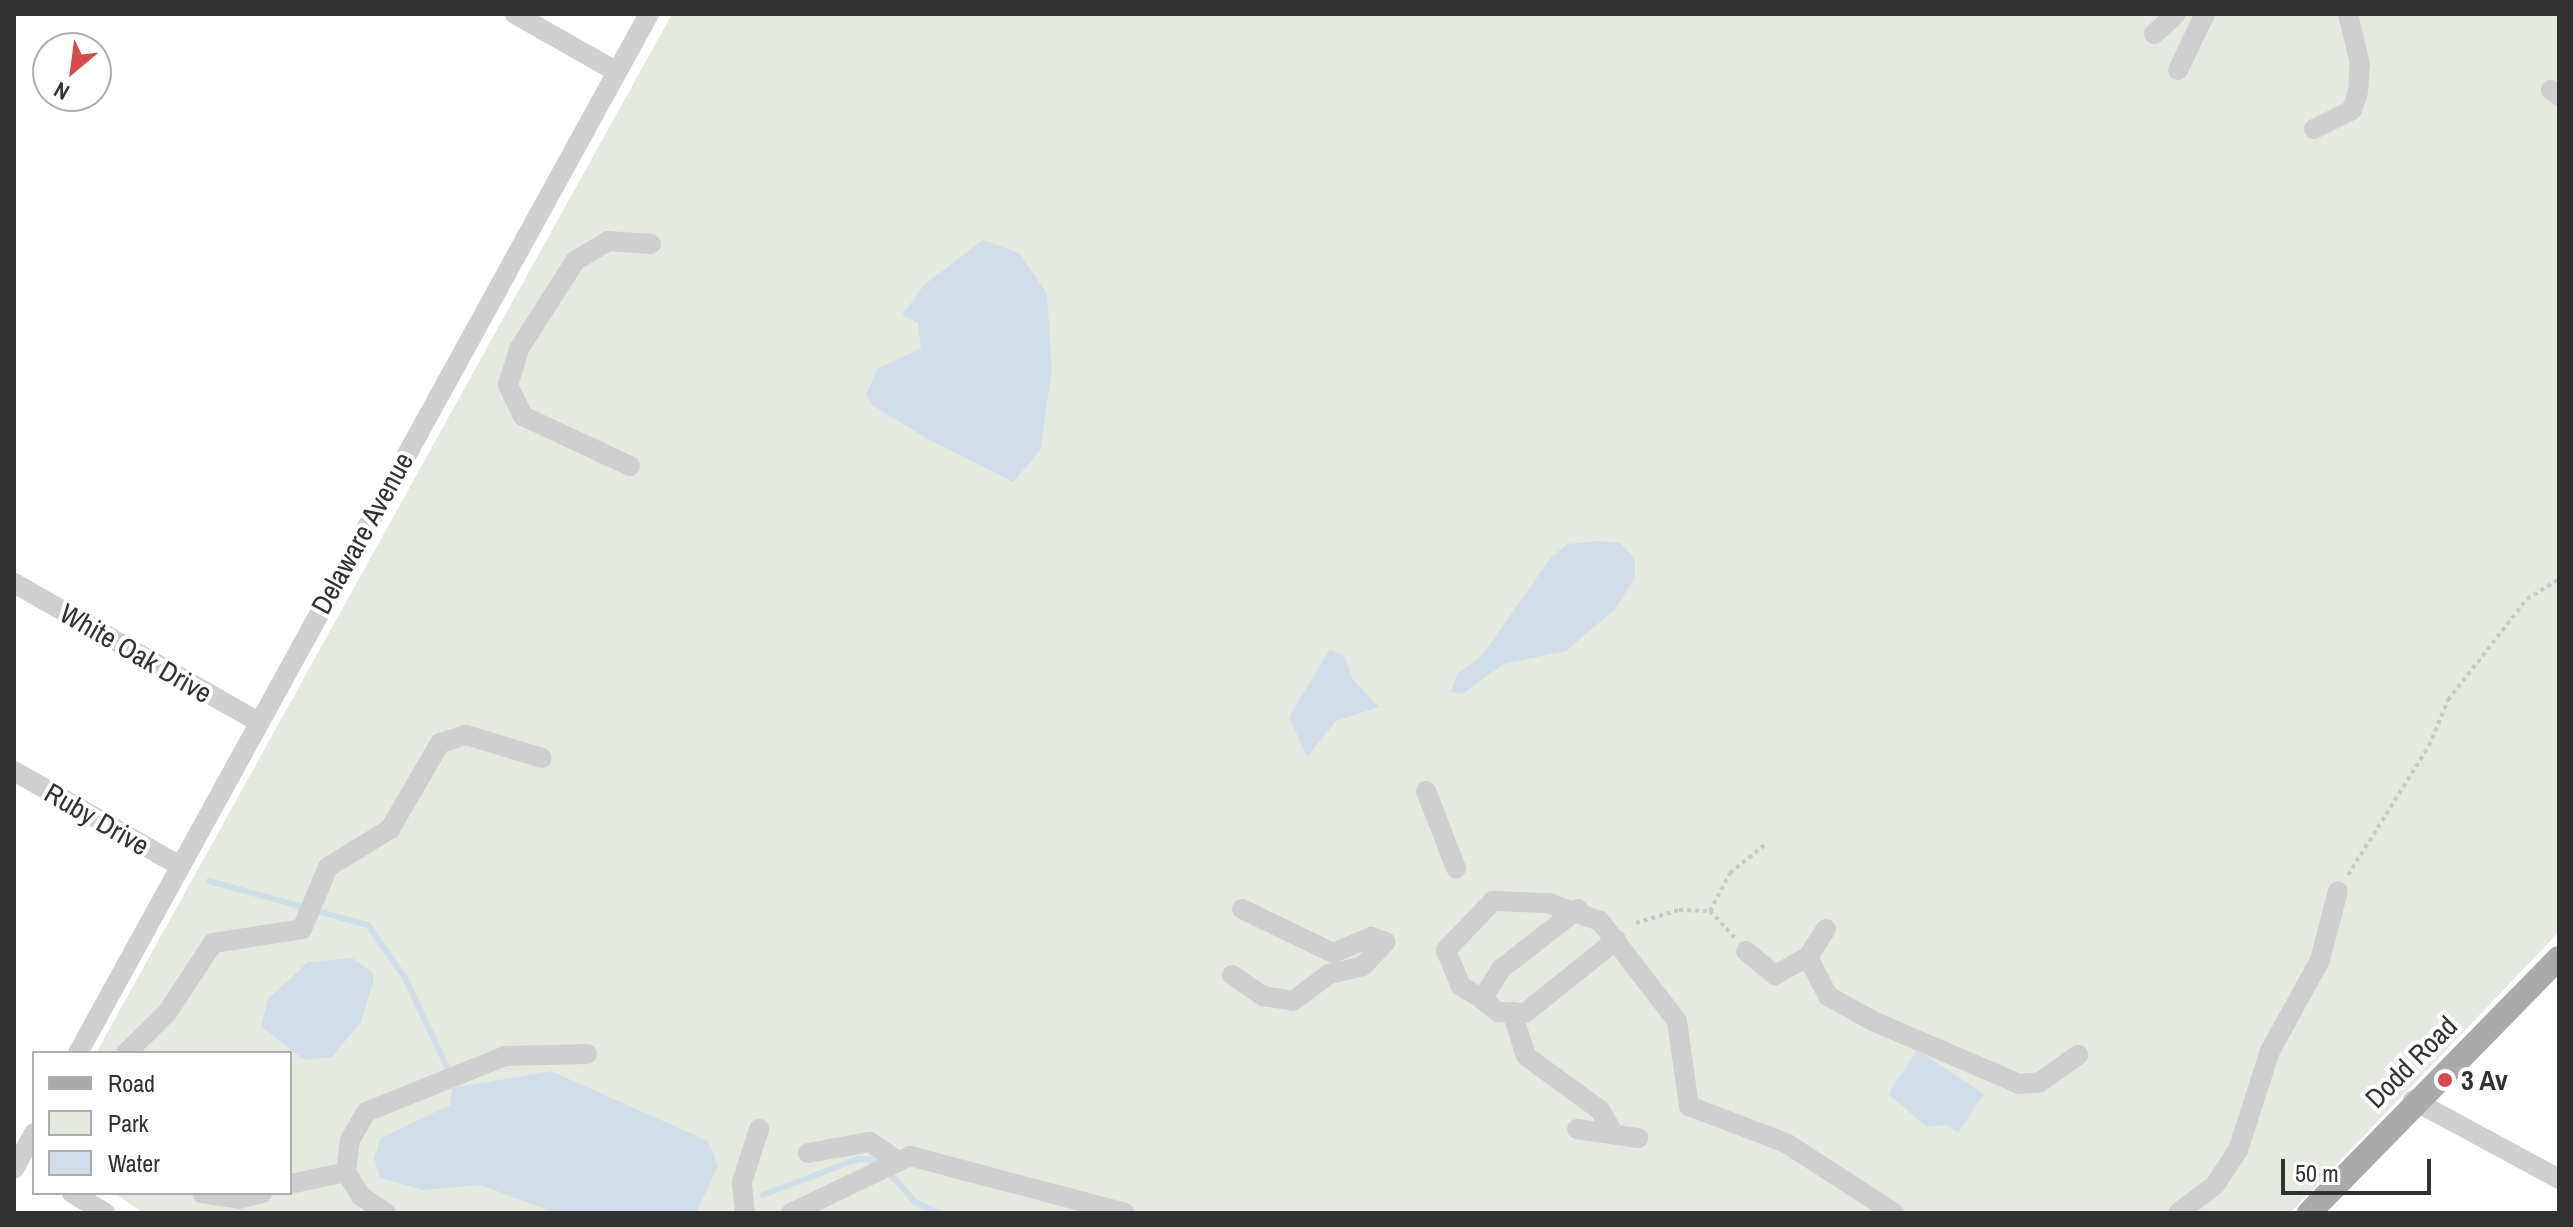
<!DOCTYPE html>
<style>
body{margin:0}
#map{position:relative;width:2573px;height:1227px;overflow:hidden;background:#fff;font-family:"Archivo Narrow",sans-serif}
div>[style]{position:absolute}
.green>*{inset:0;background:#e4eadf}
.water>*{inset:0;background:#d1deea}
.stream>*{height:6px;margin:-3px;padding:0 3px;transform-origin:3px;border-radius:3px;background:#d1deea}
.path>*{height:4px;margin-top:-2px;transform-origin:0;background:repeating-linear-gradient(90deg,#c9c9c9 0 4px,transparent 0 8px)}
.minor>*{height:20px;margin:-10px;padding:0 10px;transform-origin:10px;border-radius:10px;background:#cfcfcf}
.major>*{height:24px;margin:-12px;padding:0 12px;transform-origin:12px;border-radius:12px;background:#aaa}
.dots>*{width:22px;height:22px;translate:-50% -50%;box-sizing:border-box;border:4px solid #fff;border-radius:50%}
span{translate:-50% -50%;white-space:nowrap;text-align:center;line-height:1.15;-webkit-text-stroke:8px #fff;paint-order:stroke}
.street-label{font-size:28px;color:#323232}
.poi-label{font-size:28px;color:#323232;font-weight:700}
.left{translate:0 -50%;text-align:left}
.frame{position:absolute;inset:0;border:16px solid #323232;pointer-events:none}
.legend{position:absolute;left:32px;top:1051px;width:260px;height:144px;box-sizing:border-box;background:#fff;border:2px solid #adadad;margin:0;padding:10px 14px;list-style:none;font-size:24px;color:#323232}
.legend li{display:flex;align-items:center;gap:16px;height:40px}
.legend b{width:40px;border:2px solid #adadad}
.north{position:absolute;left:32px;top:32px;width:80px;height:80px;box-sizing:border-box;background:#fff;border:2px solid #adadad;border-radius:50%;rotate:209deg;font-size:22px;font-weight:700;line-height:32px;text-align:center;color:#323232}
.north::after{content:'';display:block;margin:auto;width:28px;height:36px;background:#d44c49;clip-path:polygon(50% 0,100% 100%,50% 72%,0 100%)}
.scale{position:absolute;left:2281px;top:1159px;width:150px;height:36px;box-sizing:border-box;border:4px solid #323232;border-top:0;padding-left:10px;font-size:24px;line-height:28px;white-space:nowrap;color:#323232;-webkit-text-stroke:6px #fff;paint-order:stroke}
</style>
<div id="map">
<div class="green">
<i style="clip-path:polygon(672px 14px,2559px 14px,2559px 932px,2290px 1213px,143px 1213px,115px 1193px,290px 1193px,290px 1053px,96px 1053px)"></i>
</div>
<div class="water">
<i style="clip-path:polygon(983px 240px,1019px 253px,1047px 293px,1052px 370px,1040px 451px,1013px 482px,926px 438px,872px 405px,866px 395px,877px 369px,921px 348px,918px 323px,902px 315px,924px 285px)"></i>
<i style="clip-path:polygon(1597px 541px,1620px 543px,1635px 559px,1635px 578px,1615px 609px,1566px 651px,1504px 664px,1462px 694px,1451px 692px,1457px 674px,1481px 657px,1552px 556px,1568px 544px)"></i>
<i style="clip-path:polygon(1330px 649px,1344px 656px,1353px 680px,1379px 707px,1336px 721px,1307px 757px,1289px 717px)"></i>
<i style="clip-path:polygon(352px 958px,373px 973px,373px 982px,361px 1022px,332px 1057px,304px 1060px,261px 1026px,268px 999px,308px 962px)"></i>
<i style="clip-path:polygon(1917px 1050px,1984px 1094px,1958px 1133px,1947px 1125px,1927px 1127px,1888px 1094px)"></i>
<i style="clip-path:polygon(551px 1071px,708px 1141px,718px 1166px,696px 1213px,555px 1213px,481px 1185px,423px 1190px,380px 1178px,374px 1158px,381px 1138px,450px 1105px,452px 1088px)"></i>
</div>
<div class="stream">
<i style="left:209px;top:881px;width:165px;rotate:15.5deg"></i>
<i style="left:368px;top:925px;width:65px;rotate:55.1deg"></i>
<i style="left:405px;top:978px;width:105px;rotate:64.7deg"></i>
<i style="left:763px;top:1195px;width:102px;rotate:-20.8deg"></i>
<i style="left:858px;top:1159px;width:20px;rotate:3deg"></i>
<i style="left:878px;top:1160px;width:56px;rotate:48.6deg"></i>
<i style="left:915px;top:1202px;width:25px;rotate:26deg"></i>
</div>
<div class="path">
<i style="left:2348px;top:875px;width:152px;rotate:-57.9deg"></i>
<i style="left:2429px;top:746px;width:50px;rotate:-67.6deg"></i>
<i style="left:2448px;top:700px;width:128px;rotate:-52deg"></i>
<i style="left:2527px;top:599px;width:38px;rotate:-32deg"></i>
<i style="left:1710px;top:911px;width:43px;rotate:-62.2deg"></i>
<i style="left:1730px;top:873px;width:46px;rotate:-38.9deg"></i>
<i style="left:1636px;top:923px;width:45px;rotate:-16.8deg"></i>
<i style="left:1679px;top:910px;width:31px;rotate:2deg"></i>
<i style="left:1710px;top:911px;width:37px;rotate:47deg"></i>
</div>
<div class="minor">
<i style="left:515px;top:14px;width:117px;rotate:29.6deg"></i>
<i style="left:2154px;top:34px;width:30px;rotate:-42deg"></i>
<i style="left:2178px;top:70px;width:62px;rotate:-64.3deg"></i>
<i style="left:2551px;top:90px;width:10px;rotate:37deg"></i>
<i style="left:2314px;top:129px;width:42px;rotate:-26.6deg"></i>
<i style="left:2352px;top:110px;width:20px;rotate:-72deg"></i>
<i style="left:2358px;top:91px;width:27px;rotate:-86deg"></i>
<i style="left:2360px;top:64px;width:51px;rotate:-103.5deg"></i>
<i style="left:630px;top:466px;width:118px;rotate:-155deg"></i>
<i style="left:523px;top:416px;width:34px;rotate:-116deg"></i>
<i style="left:508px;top:385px;width:38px;rotate:-73deg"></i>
<i style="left:519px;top:349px;width:104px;rotate:-57.5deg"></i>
<i style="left:575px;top:261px;width:39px;rotate:-31deg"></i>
<i style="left:608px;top:241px;width:43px;rotate:4deg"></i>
<i style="left:14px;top:583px;width:282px;rotate:29.6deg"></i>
<i style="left:14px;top:771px;width:191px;rotate:29.8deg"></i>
<i style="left:1426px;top:791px;width:83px;rotate:68.7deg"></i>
<i style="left:1578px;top:909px;width:98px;rotate:142.1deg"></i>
<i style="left:1501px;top:969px;width:36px;rotate:122deg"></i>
<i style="left:1482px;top:999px;width:21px;rotate:39deg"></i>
<i style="left:1498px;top:1012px;width:27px;rotate:2deg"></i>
<i style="left:1525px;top:1013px;width:117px;rotate:-38.7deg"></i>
<i style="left:1826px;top:929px;width:33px;rotate:123deg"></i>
<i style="left:1808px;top:957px;width:44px;rotate:62.9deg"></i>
<i style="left:1828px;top:996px;width:51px;rotate:29.1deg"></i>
<i style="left:1873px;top:1021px;width:159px;rotate:23.3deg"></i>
<i style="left:2019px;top:1084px;width:21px;rotate:-5deg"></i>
<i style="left:2040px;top:1082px;width:47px;rotate:-35.4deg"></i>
<i style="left:1746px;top:951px;width:38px;rotate:40deg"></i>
<i style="left:1775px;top:975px;width:38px;rotate:-29deg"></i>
<i style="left:1232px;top:975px;width:37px;rotate:34deg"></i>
<i style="left:1263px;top:996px;width:30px;rotate:9deg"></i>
<i style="left:1293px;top:1001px;width:45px;rotate:-36.9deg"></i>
<i style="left:1329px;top:974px;width:35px;rotate:-13deg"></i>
<i style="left:1363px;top:966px;width:33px;rotate:-47deg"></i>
<i style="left:1385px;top:942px;width:15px;rotate:-160deg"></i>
<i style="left:1371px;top:937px;width:41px;rotate:157.2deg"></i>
<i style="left:1333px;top:953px;width:101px;rotate:-154.2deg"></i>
<i style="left:1482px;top:999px;width:25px;rotate:-148deg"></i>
<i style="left:1461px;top:986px;width:39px;rotate:-113deg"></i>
<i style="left:1446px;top:950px;width:68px;rotate:-46.2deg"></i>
<i style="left:1493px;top:901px;width:55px;rotate:2.1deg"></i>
<i style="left:1548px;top:903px;width:55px;rotate:19.1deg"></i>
<i style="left:1600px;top:921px;width:126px;rotate:52.4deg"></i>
<i style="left:1677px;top:1021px;width:86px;rotate:82deg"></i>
<i style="left:1689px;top:1106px;width:104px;rotate:20.9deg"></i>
<i style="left:1786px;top:1143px;width:129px;rotate:32.9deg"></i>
<i style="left:1512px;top:1012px;width:46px;rotate:72.3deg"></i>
<i style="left:1526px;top:1056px;width:92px;rotate:36.1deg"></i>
<i style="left:1600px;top:1110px;width:22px;rotate:60deg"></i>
<i style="left:78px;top:1053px;width:1186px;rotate:-61.21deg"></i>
<i style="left:126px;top:1053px;width:57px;rotate:-44.3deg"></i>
<i style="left:167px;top:1013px;width:84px;rotate:-56.7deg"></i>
<i style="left:213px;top:943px;width:90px;rotate:-8.9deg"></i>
<i style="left:302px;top:929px;width:67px;rotate:-67.2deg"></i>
<i style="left:328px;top:867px;width:73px;rotate:-31.5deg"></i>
<i style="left:390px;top:829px;width:99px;rotate:-59.8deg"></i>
<i style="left:440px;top:743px;width:27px;rotate:-17deg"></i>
<i style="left:466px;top:735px;width:79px;rotate:16.8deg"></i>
<i style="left:2413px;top:1100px;width:166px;rotate:28.4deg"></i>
<i style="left:1577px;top:1129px;width:62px;rotate:8.4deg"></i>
<i style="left:808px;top:1153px;width:63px;rotate:-10.1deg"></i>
<i style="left:870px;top:1142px;width:32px;rotate:34deg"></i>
<i style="left:14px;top:1169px;width:41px;rotate:-60.9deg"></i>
<i style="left:290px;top:1184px;width:57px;rotate:-12.1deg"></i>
<i style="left:72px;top:1193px;width:39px;rotate:31deg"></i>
<i style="left:202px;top:1193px;width:36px;rotate:9deg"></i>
<i style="left:238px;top:1199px;width:25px;rotate:-14deg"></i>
<i style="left:386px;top:1213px;width:30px;rotate:-146deg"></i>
<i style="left:361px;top:1196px;width:28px;rotate:-122deg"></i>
<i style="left:346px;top:1172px;width:32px;rotate:-83deg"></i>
<i style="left:350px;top:1140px;width:32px;rotate:-60deg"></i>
<i style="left:366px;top:1112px;width:150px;rotate:-21.9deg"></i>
<i style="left:505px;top:1056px;width:82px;rotate:-1.4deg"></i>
<i style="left:745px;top:1213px;width:31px;rotate:-96deg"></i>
<i style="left:742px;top:1182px;width:56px;rotate:-72.2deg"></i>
<i style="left:791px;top:1213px;width:132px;rotate:-25.6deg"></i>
<i style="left:910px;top:1156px;width:222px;rotate:14.8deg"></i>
<i style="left:2178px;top:1213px;width:46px;rotate:-37.1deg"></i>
<i style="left:2215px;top:1185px;width:42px;rotate:-56.7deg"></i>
<i style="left:2238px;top:1150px;width:104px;rotate:-72.1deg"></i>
<i style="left:2270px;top:1051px;width:104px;rotate:-61.2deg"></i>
<i style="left:2320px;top:960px;width:71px;rotate:-75.4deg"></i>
</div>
<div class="major">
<i style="left:2309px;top:1213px;width:357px;rotate:-45.6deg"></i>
</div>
<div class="dots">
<i style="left:2445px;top:1080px;background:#d44c49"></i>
</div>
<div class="street-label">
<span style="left:362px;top:533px;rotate:-61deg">Delaware Avenue</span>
<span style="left:136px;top:653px;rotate:30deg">White Oak Drive</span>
<span style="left:97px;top:819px;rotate:30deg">Ruby Drive</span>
<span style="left:2411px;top:1062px;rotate:-45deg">Dodd Road</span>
</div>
<div class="poi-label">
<span class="left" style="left:2461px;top:1080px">3 Av</span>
</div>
<div class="frame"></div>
<ul class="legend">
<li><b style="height:10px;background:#aaa"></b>Road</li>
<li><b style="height:22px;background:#e4eadf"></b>Park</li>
<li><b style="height:22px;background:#d1deea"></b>Water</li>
</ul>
<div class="north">N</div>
<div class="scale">50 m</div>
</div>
